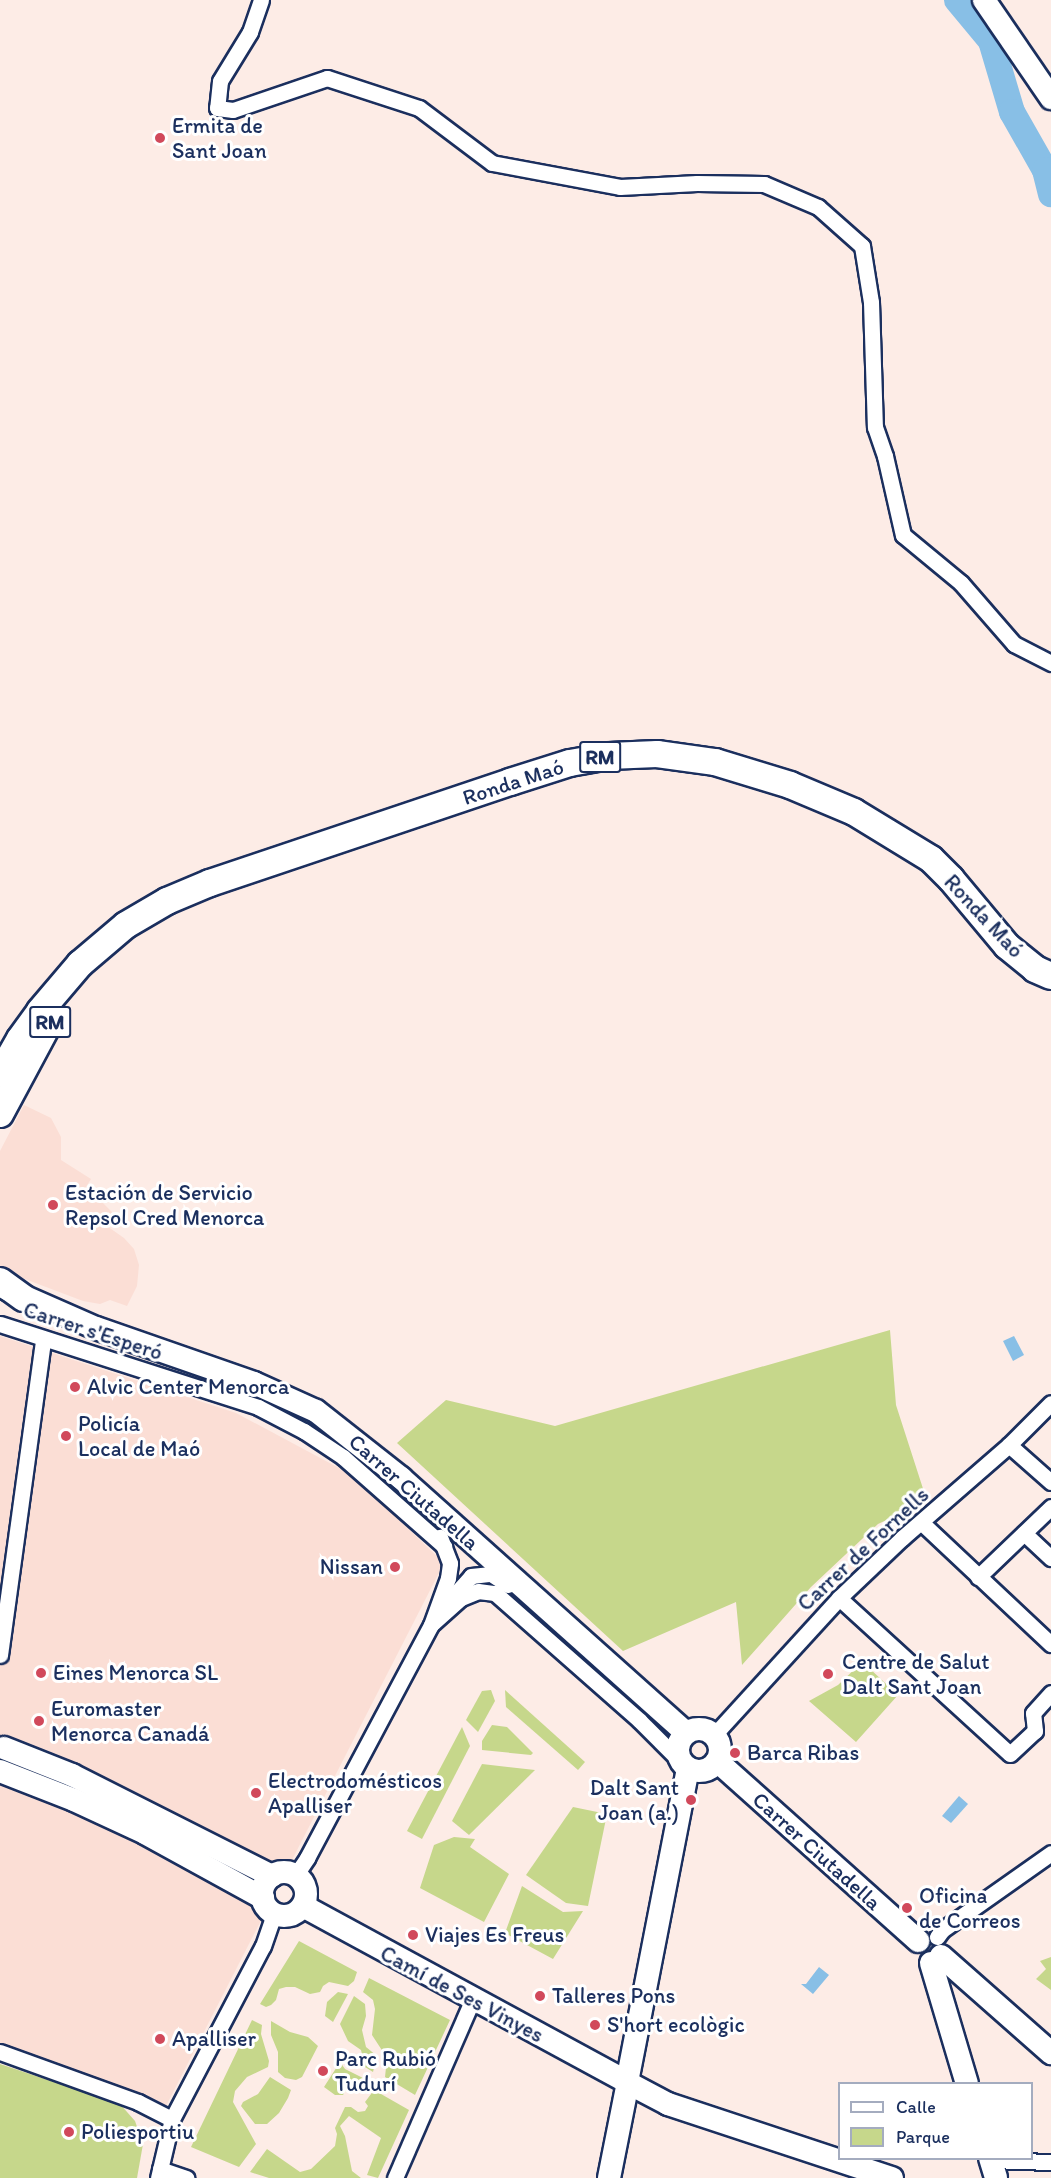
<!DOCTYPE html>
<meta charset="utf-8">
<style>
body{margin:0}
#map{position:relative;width:1051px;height:2178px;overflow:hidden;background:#fdece6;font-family:Itim,sans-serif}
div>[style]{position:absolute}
.built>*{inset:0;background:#fbded5}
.green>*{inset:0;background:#c6d78b}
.water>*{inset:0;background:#88bfe6}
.river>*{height:26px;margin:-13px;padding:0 13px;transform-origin:13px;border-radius:13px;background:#88bfe6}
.roads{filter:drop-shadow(2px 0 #1b2f5e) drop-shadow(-2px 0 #1b2f5e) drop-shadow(0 2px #1b2f5e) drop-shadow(0 -2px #1b2f5e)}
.street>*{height:15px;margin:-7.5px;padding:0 7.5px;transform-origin:7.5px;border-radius:7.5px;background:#fff}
.secondary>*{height:22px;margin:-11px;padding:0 11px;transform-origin:11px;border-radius:11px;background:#fff}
.secondary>.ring{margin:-11px;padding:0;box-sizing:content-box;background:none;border:22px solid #fff;border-radius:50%}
.primary>*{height:26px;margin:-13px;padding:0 13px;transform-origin:13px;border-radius:13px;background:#fff}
.dots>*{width:16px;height:16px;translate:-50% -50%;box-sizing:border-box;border:3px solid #fff;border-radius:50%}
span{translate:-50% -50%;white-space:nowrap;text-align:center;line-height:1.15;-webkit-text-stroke:6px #fff;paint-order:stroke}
.shield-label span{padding:2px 4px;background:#fff;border:2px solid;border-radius:4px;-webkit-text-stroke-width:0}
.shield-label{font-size:21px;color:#1b2f5e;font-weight:700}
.poi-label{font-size:22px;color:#1b2f5e}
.left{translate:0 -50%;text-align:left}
.right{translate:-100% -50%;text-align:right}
.street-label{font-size:22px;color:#1b2f5e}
.legend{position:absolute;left:838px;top:2082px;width:195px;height:78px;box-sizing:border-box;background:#fff;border:2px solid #a4acbf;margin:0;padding:8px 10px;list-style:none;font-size:18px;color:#1b2f5e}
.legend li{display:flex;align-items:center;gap:12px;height:30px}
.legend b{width:30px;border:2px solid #a4acbf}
</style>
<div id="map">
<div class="built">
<i style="clip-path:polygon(24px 1105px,51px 1118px,61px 1137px,61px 1160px,91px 1179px,84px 1190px,98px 1198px,112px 1212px,104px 1224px,124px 1238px,134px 1249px,139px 1265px,137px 1286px,127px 1306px,110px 1300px,100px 1304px,83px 1301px,17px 1276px,0 1266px,0 1151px)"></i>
<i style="clip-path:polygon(0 1336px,236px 1413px,352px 1475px,444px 1563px,165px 2108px,0 2043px)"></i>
</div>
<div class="green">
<i style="clip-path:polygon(890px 1330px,896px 1405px,927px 1501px,878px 1524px,811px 1587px,742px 1665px,736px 1602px,623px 1651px,397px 1443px,446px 1400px,555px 1426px)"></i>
<i style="clip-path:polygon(860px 1664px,868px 1667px,898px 1695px,856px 1742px,809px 1701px,838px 1685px)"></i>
<i style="clip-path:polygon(491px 1690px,495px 1701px,478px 1732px,466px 1720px,482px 1691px)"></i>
<i style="clip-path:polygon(505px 1690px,585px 1762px,578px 1770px,506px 1707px)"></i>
<i style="clip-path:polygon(492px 1725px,507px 1727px,533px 1753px,531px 1755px,482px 1750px,482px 1741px)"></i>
<i style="clip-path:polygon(462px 1727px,470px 1746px,422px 1839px,407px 1831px)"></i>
<i style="clip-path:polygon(482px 1764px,535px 1770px,469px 1835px,452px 1821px)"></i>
<i style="clip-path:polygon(573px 1807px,607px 1814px,588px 1906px,566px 1903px,526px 1875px)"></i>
<i style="clip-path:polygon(454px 1837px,475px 1839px,470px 1847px,509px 1874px,484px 1922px,420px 1888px,434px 1845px)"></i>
<i style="clip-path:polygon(522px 1886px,563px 1912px,583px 1911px,553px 1959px,505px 1933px)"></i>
<i style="clip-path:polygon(299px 1941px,357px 1972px,354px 1981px,348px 1986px,329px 1982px,323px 1986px,320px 1992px,310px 1994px,295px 1987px,286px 1987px,279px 1989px,276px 2000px,271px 2005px,266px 2007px,260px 2004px)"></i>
<i style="clip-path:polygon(1051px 1957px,1051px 1990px,1036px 1979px,1046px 1969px,1040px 1961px)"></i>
<i style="clip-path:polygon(369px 1978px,450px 2020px,415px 2095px,385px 2077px,387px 2058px,372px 2035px,375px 2009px,373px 2000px,363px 1992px)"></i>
<i style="clip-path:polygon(338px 1992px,348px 1994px,333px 2022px,325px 2016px,327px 2002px)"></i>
<i style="clip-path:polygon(354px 1996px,365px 2004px,366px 2016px,362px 2030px,366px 2047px,377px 2056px,373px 2072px,365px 2067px,361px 2050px,348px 2041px,340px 2024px)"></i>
<i style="clip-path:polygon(252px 2020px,262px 2025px,261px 2034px,269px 2061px,268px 2067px,247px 2077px,235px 2091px,233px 2102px,256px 2144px,239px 2167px,191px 2147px)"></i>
<i style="clip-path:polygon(271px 2021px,290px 2032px,308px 2037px,318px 2046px,302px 2077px,296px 2080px,285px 2078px,278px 2072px,278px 2052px,271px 2035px)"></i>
<i style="clip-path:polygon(340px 2062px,345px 2069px,371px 2082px,364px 2093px,354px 2087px,347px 2088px,343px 2095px,335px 2095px,324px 2087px)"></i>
<i style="clip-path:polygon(0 2064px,120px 2104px,135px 2121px,143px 2144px,137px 2178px,0 2178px)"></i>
<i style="clip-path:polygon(270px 2077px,291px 2090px,288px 2098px,279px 2113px,267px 2124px,255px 2124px,241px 2106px,243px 2102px,258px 2094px)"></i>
<i style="clip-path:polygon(374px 2090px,409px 2110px,378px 2178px,367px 2175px,381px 2138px,349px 2116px,340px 2126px,345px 2136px,352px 2171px,361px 2178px,269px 2178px,250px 2172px,267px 2149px,300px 2172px,311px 2169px,335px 2146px,337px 2134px,335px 2128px,345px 2107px,351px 2107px,358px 2112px,365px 2111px,368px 2106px,365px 2102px)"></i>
</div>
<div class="water">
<i style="clip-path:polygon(1014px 1336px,1024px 1355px,1013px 1361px,1003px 1341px)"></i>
<i style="clip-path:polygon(959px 1796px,968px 1804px,951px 1823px,942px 1816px)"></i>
<i style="clip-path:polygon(819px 1967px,829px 1975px,813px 1994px,801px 1984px,806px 1984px)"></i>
</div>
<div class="river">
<i style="left:957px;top:0;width:53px;rotate:50.3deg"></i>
<i style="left:991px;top:41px;width:74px;rotate:73.5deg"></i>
<i style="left:1012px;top:112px;width:67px;rotate:60.4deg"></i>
<i style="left:1045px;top:170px;width:25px;rotate:76deg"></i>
</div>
<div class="roads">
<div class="street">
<i style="left:261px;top:0;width:34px;rotate:109deg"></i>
<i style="left:250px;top:32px;width:57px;rotate:121.5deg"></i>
<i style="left:220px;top:81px;width:27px;rotate:96deg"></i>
<i style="left:217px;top:108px;width:16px;rotate:7deg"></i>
<i style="left:233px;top:110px;width:99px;rotate:-18.8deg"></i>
<i style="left:327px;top:78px;width:97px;rotate:18.1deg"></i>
<i style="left:419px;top:108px;width:91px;rotate:37deg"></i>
<i style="left:492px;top:163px;width:130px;rotate:10.6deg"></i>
<i style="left:620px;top:187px;width:77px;rotate:-3deg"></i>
<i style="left:697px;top:183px;width:67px;rotate:0.9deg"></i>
<i style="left:764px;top:184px;width:59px;rotate:23.1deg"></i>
<i style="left:818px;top:207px;width:59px;rotate:41.6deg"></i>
<i style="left:862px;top:246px;width:57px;rotate:80.9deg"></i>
<i style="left:871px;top:302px;width:125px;rotate:88.2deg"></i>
<i style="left:875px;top:427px;width:31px;rotate:71deg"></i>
<i style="left:885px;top:456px;width:81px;rotate:77.2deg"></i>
<i style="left:903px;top:535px;width:75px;rotate:39.6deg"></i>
<i style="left:961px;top:583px;width:81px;rotate:49deg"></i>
<i style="left:1014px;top:644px;width:42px;rotate:27.2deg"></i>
<i style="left:0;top:1324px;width:271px;rotate:17.8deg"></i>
<i style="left:258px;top:1407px;width:52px;rotate:27.6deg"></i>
<i style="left:304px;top:1431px;width:47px;rotate:33.7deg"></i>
<i style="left:343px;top:1457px;width:135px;rotate:41.4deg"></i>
<i style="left:1009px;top:1445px;width:56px;rotate:41.4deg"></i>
<i style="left:922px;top:1523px;width:177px;rotate:43.2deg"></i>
<i style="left:1024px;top:1533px;width:37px;rotate:43deg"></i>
<i style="left:978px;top:1577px;width:101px;rotate:-43.8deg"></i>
<i style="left:839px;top:1598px;width:231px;rotate:42.4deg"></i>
<i style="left:1010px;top:1754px;width:34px;rotate:-43deg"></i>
<i style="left:1035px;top:1731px;width:18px;rotate:-96deg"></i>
<i style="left:1033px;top:1713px;width:27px;rotate:-48deg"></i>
<i style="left:447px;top:1603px;width:36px;rotate:-48deg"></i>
<i style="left:471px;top:1576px;width:20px;rotate:-6deg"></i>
<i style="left:491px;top:1574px;width:20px;rotate:33deg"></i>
<i style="left:433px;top:1623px;width:38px;rotate:-42deg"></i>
<i style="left:461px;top:1598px;width:18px;rotate:-22deg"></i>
<i style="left:478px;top:1591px;width:17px;rotate:7deg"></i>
<i style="left:495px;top:1593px;width:193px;rotate:41.4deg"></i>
<i style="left:640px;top:1721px;width:57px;rotate:45deg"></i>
<i style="left:0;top:1655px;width:318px;rotate:-82.2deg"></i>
<i style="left:714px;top:1735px;width:185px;rotate:-47.6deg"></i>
<i style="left:839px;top:1598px;width:87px;rotate:-43.6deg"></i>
<i style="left:902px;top:1538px;width:142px;rotate:-41deg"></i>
<i style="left:1009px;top:1445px;width:59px;rotate:-45deg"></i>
<i style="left:295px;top:1876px;width:22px;rotate:-56deg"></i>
<i style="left:307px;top:1858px;width:264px;rotate:-62deg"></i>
<i style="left:431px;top:1625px;width:50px;rotate:-70.1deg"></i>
<i style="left:448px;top:1578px;width:15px;rotate:-82deg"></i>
<i style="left:450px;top:1563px;width:28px;rotate:-111deg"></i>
<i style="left:937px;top:1937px;width:9px;rotate:-54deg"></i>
<i style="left:942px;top:1930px;width:133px;rotate:-35.2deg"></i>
<i style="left:0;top:2052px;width:147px;rotate:19.9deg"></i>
<i style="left:138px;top:2102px;width:38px;rotate:27deg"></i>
<i style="left:990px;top:2160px;width:61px;rotate:1.9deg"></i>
<i style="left:160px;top:2169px;width:28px;rotate:19deg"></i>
<i style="left:158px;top:2178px;width:61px;rotate:-76.7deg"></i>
<i style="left:172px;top:2119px;width:195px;rotate:-62.3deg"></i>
<i style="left:263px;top:1946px;width:34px;rotate:-71deg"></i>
<i style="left:395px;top:2178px;width:195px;rotate:-66.5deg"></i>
</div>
<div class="secondary">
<i style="left:984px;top:0;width:119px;rotate:55.6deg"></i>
<i style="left:7px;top:1289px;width:97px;rotate:23.7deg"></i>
<i style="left:96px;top:1328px;width:167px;rotate:19.2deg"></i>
<i style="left:254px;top:1383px;width:68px;rotate:24.3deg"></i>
<i style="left:316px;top:1411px;width:108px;rotate:38.2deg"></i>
<i style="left:401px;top:1478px;width:382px;rotate:41.8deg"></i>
<i class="ring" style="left:678px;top:1729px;width:20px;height:20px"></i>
<i style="left:4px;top:1748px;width:73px;rotate:21.7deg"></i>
<i style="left:72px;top:1775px;width:224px;rotate:26.8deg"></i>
<i style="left:717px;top:1761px;width:270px;rotate:41.8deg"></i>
<i style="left:0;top:1771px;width:79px;rotate:21.4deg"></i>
<i style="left:74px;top:1800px;width:78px;rotate:24.9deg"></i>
<i style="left:145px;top:1833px;width:135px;rotate:28.8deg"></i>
<i class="ring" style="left:262px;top:1872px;width:22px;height:22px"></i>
<i style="left:303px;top:1906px;width:364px;rotate:28.5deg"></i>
<i style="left:941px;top:1956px;width:147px;rotate:41.4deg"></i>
<i style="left:931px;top:1963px;width:126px;rotate:73.4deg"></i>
<i style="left:628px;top:2077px;width:314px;rotate:-79deg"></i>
<i style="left:632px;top:2085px;width:41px;rotate:27.8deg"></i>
<i style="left:668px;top:2104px;width:236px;rotate:18.3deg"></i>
<i style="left:990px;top:2158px;width:21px;rotate:73deg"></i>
<i style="left:609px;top:2178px;width:93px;rotate:-78.8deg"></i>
</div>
<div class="primary">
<i style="left:0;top:1074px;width:40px;rotate:-60.3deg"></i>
<i style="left:20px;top:1039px;width:34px;rotate:-54deg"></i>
<i style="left:40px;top:1011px;width:62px;rotate:-49.6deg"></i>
<i style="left:80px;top:964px;width:60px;rotate:-40.3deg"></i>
<i style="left:126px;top:925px;width:48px;rotate:-30.3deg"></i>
<i style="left:167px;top:901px;width:47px;rotate:-22.7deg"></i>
<i style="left:210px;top:883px;width:317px;rotate:-18.6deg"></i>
<i style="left:510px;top:782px;width:63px;rotate:-17.6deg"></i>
<i style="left:570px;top:763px;width:40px;rotate:-10deg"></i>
<i style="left:609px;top:756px;width:48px;rotate:-2.4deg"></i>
<i style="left:657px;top:754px;width:59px;rotate:7.9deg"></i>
<i style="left:715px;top:762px;width:78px;rotate:17deg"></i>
<i style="left:790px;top:785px;width:69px;rotate:22.9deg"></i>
<i style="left:854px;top:812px;width:90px;rotate:31.4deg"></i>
<i style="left:931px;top:859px;width:28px;rotate:45deg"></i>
<i style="left:951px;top:879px;width:87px;rotate:50.1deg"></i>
<i style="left:1007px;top:946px;width:36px;rotate:39deg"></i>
<i style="left:1035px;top:969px;width:17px;rotate:24deg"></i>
<i style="left:0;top:1114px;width:108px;rotate:-61.8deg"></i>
<i style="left:0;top:1281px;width:29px;rotate:36deg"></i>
</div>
</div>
<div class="dots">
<i style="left:160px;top:138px;background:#d1495b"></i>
<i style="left:53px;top:1205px;background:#d1495b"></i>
<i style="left:75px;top:1387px;background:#d1495b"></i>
<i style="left:66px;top:1436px;background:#d1495b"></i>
<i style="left:395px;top:1567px;background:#d1495b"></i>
<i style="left:41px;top:1673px;background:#d1495b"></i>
<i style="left:828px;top:1674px;background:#d1495b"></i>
<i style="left:39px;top:1721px;background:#d1495b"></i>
<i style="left:735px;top:1753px;background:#d1495b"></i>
<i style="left:256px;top:1793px;background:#d1495b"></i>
<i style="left:691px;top:1800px;background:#d1495b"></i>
<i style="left:907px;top:1908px;background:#d1495b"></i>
<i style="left:413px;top:1935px;background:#d1495b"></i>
<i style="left:540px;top:1996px;background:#d1495b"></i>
<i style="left:595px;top:2025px;background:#d1495b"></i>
<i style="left:160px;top:2039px;background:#d1495b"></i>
<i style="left:323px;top:2071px;background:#d1495b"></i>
<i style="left:69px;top:2132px;background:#d1495b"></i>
</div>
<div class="shield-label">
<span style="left:600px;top:757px">RM</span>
<span style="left:50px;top:1022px">RM</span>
</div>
<div class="poi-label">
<span class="left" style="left:172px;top:138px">Ermita de<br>Sant Joan</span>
<span class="left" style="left:65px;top:1205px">Estación de Servicio<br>Repsol Cred Menorca</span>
<span class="left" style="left:87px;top:1387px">Alvic Center Menorca</span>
<span class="left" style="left:78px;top:1436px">Policía<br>Local de Maó</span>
<span class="right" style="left:383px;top:1567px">Nissan</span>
<span class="left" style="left:842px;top:1674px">Centre de Salut<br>Dalt Sant Joan</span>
<span class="left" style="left:53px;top:1673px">Eines Menorca SL</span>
<span class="left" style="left:51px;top:1721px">Euromaster<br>Menorca Canadá</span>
<span class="left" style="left:747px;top:1753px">Barca Ribas</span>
<span class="left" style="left:268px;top:1793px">Electrodomésticos<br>Apalliser</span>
<span class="right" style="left:679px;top:1800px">Dalt Sant<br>Joan (a.)</span>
<span class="left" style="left:919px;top:1908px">Oficina<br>de Correos</span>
<span class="left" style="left:425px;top:1935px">Viajes Es Freus</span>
<span class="left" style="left:552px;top:1996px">Talleres Pons</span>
<span class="left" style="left:607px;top:2025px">S'hort ecològic</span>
<span class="left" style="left:172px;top:2039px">Apalliser</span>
<span class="left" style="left:335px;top:2071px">Parc Rubió<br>Tudurí</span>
<span class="left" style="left:81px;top:2132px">Poliesportiu</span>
</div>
<div class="street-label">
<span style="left:513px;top:782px;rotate:-18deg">Ronda Maó</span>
<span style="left:984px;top:916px;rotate:47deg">Ronda Maó</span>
<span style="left:93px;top:1331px;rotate:18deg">Carrer s'Esperó</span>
<span style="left:414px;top:1492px;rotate:41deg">Carrer Ciutadella</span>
<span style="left:863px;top:1549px;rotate:-43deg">Carrer de Fornells</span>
<span style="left:817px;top:1851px;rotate:42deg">Carrer Ciutadella</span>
<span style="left:462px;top:1994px;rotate:28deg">Camí de Ses Vinyes</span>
</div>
<ul class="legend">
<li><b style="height:8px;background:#fff"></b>Calle</li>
<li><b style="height:16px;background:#c6d78b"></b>Parque</li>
</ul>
</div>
